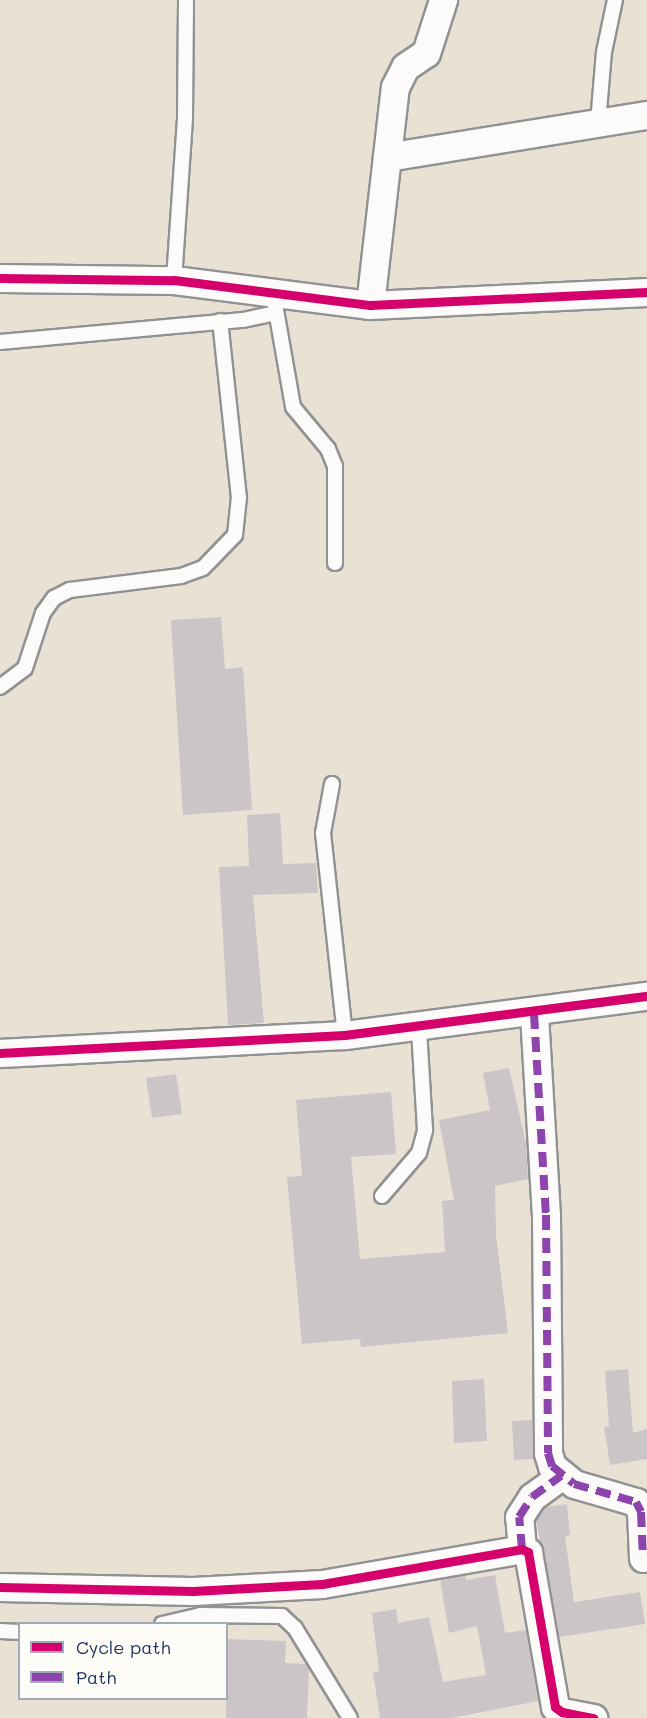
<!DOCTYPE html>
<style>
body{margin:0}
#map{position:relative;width:647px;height:1718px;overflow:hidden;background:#e9e2d4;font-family:Mali,sans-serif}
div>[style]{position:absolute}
.building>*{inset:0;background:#cbc5c7}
.roads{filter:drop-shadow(2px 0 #939293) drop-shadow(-2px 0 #939293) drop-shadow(0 2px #939293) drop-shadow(0 -2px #939293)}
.service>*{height:14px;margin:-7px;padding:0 7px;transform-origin:7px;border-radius:7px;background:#fcfbf9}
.minor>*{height:27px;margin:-13.5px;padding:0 13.5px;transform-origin:13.5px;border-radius:13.5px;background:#fcfbf9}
.quiet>*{height:8px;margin-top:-4px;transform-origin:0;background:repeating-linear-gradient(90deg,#8e44ad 0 15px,transparent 0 23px)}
.cycleway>*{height:9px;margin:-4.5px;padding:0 4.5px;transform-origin:4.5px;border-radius:4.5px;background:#d6006c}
span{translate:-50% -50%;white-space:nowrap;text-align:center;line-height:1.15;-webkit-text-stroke:4.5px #fdfcf7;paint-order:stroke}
.legend{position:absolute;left:18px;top:1622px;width:210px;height:78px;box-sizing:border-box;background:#fdfcf7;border:2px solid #a3aaba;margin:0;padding:8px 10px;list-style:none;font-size:18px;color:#1b2f5e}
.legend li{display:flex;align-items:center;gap:12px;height:30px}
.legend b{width:30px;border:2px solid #a3aaba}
</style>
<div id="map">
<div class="building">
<i style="clip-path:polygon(221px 617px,225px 669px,243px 667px,252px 810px,183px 815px,171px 620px)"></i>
<i style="clip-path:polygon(280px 813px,283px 864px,316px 863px,318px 893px,253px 895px,264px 1023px,228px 1025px,219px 867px,249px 866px,247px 815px)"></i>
<i style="clip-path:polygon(509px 1068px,526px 1144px,528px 1179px,495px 1186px,496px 1235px,508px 1333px,361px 1347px,360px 1339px,302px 1344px,287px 1177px,302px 1176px,296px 1100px,391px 1092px,396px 1154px,351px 1157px,360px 1259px,445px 1252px,442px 1201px,454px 1200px,439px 1120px,490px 1110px,483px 1073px)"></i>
<i style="clip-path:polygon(176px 1074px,182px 1114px,152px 1118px,146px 1078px)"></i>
<i style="clip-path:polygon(628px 1369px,633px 1433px,647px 1429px,647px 1459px,610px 1465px,604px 1427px,609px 1427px,605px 1371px)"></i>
<i style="clip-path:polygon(484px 1379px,487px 1441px,454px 1443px,452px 1381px)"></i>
<i style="clip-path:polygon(532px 1420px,534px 1459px,514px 1460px,512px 1421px)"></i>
<i style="clip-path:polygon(567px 1504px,570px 1535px,565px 1536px,574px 1602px,640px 1592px,645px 1624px,559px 1637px,536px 1520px,545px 1507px)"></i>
<i style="clip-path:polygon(465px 1575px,466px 1580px,495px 1575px,505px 1633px,526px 1630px,538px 1701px,452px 1718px,380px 1718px,373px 1673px,379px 1671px,372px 1613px,396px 1609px,398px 1623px,429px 1617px,443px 1682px,486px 1675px,477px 1626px,449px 1633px,440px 1579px)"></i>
<i style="clip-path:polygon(226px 1639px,286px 1641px,285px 1663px,306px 1664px,309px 1668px,307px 1718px,226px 1718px)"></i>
</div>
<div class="roads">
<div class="service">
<i style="left:598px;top:123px;width:71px;rotate:-85.2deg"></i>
<i style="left:604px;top:52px;width:53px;rotate:-78.1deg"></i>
<i style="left:174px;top:280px;width:163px;rotate:-86.1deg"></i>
<i style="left:185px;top:117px;width:117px;rotate:-89.5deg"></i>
<i style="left:273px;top:293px;width:116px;rotate:80deg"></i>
<i style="left:293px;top:407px;width:55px;rotate:50.2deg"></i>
<i style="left:328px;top:449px;width:18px;rotate:68deg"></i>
<i style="left:335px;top:466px;width:97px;rotate:90deg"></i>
<i style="left:0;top:342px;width:244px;rotate:-5.2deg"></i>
<i style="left:243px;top:320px;width:33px;rotate:-12deg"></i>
<i style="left:0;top:687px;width:31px;rotate:-37deg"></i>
<i style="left:25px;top:668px;width:58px;rotate:-71.9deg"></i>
<i style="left:43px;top:613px;width:19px;rotate:-54deg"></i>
<i style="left:54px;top:598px;width:18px;rotate:-27deg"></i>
<i style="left:70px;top:590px;width:112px;rotate:-7.2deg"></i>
<i style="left:181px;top:576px;width:23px;rotate:-20deg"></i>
<i style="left:203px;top:568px;width:46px;rotate:-45.9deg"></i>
<i style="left:235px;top:535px;width:37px;rotate:-84deg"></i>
<i style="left:239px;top:498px;width:178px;rotate:-96.1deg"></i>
<i style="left:332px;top:784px;width:50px;rotate:100.4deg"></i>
<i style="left:323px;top:833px;width:203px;rotate:83.8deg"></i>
<i style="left:382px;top:1196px;width:57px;rotate:-49.3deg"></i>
<i style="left:419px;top:1153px;width:24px;rotate:-75deg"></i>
<i style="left:425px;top:1130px;width:102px;rotate:-93.4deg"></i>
<i style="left:162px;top:1624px;width:39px;rotate:-13deg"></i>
<i style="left:200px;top:1615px;width:82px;rotate:0.7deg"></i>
<i style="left:282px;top:1616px;width:18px;rotate:43deg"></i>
<i style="left:295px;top:1628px;width:105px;rotate:58.6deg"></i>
<i style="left:0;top:1631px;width:20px;rotate:3deg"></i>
</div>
<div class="minor">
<i style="left:387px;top:157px;width:263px;rotate:-9.2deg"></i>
<i style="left:0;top:278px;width:174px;rotate:0.7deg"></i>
<i style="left:174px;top:280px;width:198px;rotate:7.3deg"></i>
<i style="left:370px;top:305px;width:277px;rotate:-2.7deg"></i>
<i style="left:370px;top:305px;width:219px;rotate:-83.5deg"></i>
<i style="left:395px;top:87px;width:22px;rotate:-63deg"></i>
<i style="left:405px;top:67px;width:25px;rotate:-34deg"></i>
<i style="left:426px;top:53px;width:56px;rotate:-72.2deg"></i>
<i style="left:534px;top:1014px;width:201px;rotate:86.6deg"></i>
<i style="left:546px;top:1215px;width:238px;rotate:89.5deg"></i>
<i style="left:548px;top:1453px;width:14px;rotate:73deg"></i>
<i style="left:552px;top:1466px;width:28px;rotate:39deg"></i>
<i style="left:574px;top:1484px;width:65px;rotate:16.2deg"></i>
<i style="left:636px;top:1502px;width:11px;rotate:63deg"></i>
<i style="left:641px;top:1512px;width:46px;rotate:87.5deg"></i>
<i style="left:0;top:1053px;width:345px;rotate:-3deg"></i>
<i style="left:345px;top:1035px;width:305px;rotate:-7.4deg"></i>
<i style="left:522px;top:1549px;width:32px;rotate:-95deg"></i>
<i style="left:519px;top:1517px;width:24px;rotate:-57deg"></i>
<i style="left:532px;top:1497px;width:36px;rotate:-36deg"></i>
<i style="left:0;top:1587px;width:193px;rotate:1.2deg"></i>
<i style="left:193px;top:1591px;width:129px;rotate:-3.1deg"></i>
<i style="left:322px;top:1584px;width:203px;rotate:-9.9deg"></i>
<i style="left:522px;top:1549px;width:7px;rotate:27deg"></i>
<i style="left:528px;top:1552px;width:157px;rotate:80.1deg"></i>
<i style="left:555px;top:1707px;width:9px;rotate:36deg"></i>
<i style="left:562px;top:1712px;width:32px;rotate:11deg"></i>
</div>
</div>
<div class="quiet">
<i style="left:534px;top:1014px;width:201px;rotate:86.6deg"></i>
<i style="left:546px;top:1215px;width:238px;rotate:89.5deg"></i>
<i style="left:548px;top:1453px;width:14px;rotate:73deg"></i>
<i style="left:552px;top:1466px;width:28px;rotate:39deg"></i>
<i style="left:574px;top:1484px;width:65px;rotate:16.2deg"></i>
<i style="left:636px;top:1502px;width:11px;rotate:63deg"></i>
<i style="left:641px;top:1512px;width:46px;rotate:87.5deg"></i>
<i style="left:522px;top:1549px;width:32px;rotate:-95deg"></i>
<i style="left:519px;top:1517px;width:24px;rotate:-57deg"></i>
<i style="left:532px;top:1497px;width:36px;rotate:-36deg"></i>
</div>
<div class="cycleway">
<i style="left:0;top:278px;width:174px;rotate:0.7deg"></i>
<i style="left:174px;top:280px;width:198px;rotate:7.3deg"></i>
<i style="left:370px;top:305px;width:277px;rotate:-2.7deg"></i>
<i style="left:0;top:1053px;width:345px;rotate:-3deg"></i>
<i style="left:345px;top:1035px;width:305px;rotate:-7.4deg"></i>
<i style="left:0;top:1587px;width:193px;rotate:1.2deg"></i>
<i style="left:193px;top:1591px;width:129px;rotate:-3.1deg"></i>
<i style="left:322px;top:1584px;width:203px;rotate:-9.9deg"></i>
<i style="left:522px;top:1549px;width:7px;rotate:27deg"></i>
<i style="left:528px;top:1552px;width:157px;rotate:80.1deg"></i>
<i style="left:555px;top:1707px;width:9px;rotate:36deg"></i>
<i style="left:562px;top:1712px;width:32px;rotate:11deg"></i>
</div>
<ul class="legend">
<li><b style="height:8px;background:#d6006c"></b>Cycle path</li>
<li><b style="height:8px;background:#8e44ad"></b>Path</li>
</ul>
</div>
